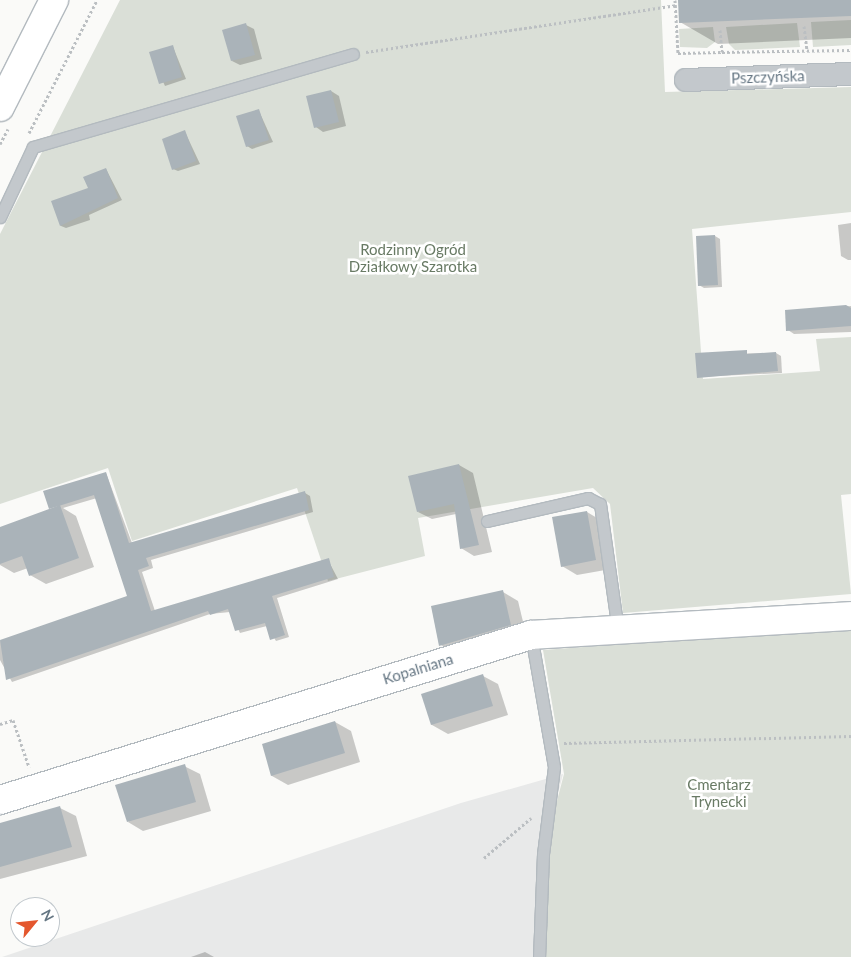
<!DOCTYPE html>
<meta charset="utf-8">
<style>
body{margin:0}
#map{position:relative;width:851px;height:957px;overflow:hidden;background:#fafaf8;font-family:Lato,sans-serif}
div>[style]{position:absolute}
.built>*{inset:0;background:#e8e9e9}
.green>*{inset:0;background:#dadfd7}
.shadow>*{inset:0;background:#0003}
.building>*{inset:0;background:#aab3b9}
.path>*{height:3px;margin-top:-1.5px;transform-origin:0;background:repeating-linear-gradient(90deg,#bbbfc2 0 2.5px,transparent 0 5px)}
.roads{filter:drop-shadow(1px 0 #b3babf) drop-shadow(-1px 0 #b3babf) drop-shadow(0 1px #b3babf) drop-shadow(0 -1px #b3babf)}
.lane>*{height:11px;margin:-5.5px;padding:0 5.5px;transform-origin:5.5px;border-radius:5.5px;background:#c3c8cc}
.street>*{height:22px;margin:-11px;padding:0 11px;transform-origin:11px;border-radius:11px;background:#c3c8cc}
.secondary>*{height:28px;margin:-14px;padding:0 14px;transform-origin:14px;border-radius:14px;background:#fff}
span{translate:-50% -50%;white-space:nowrap;text-align:center;line-height:1.15;-webkit-text-stroke:5px #fff;paint-order:stroke}
.street-label{font-size:15px;color:#657683}
.park-label{font-size:15px;color:#687a64}
.north{position:absolute;left:10px;top:897px;width:50px;height:50px;box-sizing:border-box;background:#fff;border:1px solid #c1c8cd;border-radius:50%;rotate:62deg;font-size:14px;font-weight:700;line-height:20px;text-align:center;color:#657683}
.north::after{content:'';display:block;margin:auto;width:18px;height:22px;background:#e4572e;clip-path:polygon(50% 0,100% 100%,50% 72%,0 100%)}
</style>
<div id="map">
<div class="built">
<i style="clip-path:polygon(563px 774px,543px 854px,539px 957px,2px 957px,461px 803px)"></i>
</div>
<div class="green">
<i style="clip-path:polygon(120px 0,661px 0,665px 92px,851px 87px,851px 212px,692px 229px,703px 379px,820px 371px,816px 339px,851px 337px,851px 494px,841px 495px,851px 594px,623px 613px,610px 504px,593px 488px,418px 518px,425px 556px,328px 581px,297px 488px,132px 541px,108px 468px,0 504px,0 234px)"></i>
<i style="clip-path:polygon(851px 20px,851px 45px,813px 47px,811px 22px)"></i>
<i style="clip-path:polygon(797px 23px,800px 47px,735px 50px,729px 44px,726px 27px)"></i>
<i style="clip-path:polygon(713px 27px,715px 42px,707px 48px,680px 47px,679px 29px)"></i>
<i style="clip-path:polygon(851px 627px,851px 957px,539px 957px,543px 854px,564px 774px,543px 650px)"></i>
</div>
<div class="shadow">
<i style="clip-path:polygon(679px 0,851px 0,851px 38px,718px 44px,680px 22px)"></i>
<i style="clip-path:polygon(246px 25px,254px 29px,262px 59px,240px 65px,232px 61px)"></i>
<i style="clip-path:polygon(173px 47px,186px 79px,165px 86px,150px 53px)"></i>
<i style="clip-path:polygon(331px 91px,339px 96px,346px 126px,323px 132px,316px 127px)"></i>
<i style="clip-path:polygon(259px 111px,273px 142px,252px 149px,247px 146px)"></i>
<i style="clip-path:polygon(185px 132px,200px 164px,178px 171px,173px 169px)"></i>
<i style="clip-path:polygon(106px 169px,122px 200px,89px 215px,90px 220px,66px 228px,61px 226px,53px 202px,89px 189px)"></i>
<i style="clip-path:polygon(851px 223px,851px 260px,848px 260px,841px 256px,838px 225px)"></i>
<i style="clip-path:polygon(715px 236px,720px 239px,722px 287px,704px 288px,699px 285px,697px 237px)"></i>
<i style="clip-path:polygon(851px 306px,851px 332px,794px 334px,788px 330px,786px 311px)"></i>
<i style="clip-path:polygon(776px 353px,781px 356px,782px 373px,698px 377px,697px 354px)"></i>
<i style="clip-path:polygon(459px 465px,473px 473px,492px 552px,474px 556px,461px 548px,456px 514px,432px 519px,418px 512px)"></i>
<i style="clip-path:polygon(106px 473px,132px 543px,305px 493px,310px 496px,313px 512px,151px 560px,153px 568px,142px 572px,155px 611px,328px 560px,338px 579px,277px 598px,289px 637px,276px 641px,267px 626px,240px 633px,230px 612px,210px 614px,12px 682px,0 660px,0 641px,129px 597px,97px 498px,63px 508px,76px 516px,94px 567px,46px 584px,30px 575px,28px 568px,14px 573px,0 565px,0 528px,53px 509px)"></i>
<i style="clip-path:polygon(587px 512px,602px 521px,611px 569px,577px 575px,562px 566px)"></i>
<i style="clip-path:polygon(503px 592px,518px 601px,526px 634px,456px 654px,441px 645px)"></i>
<i style="clip-path:polygon(483px 676px,498px 684px,508px 715px,448px 734px,432px 725px,423px 695px)"></i>
<i style="clip-path:polygon(335px 722px,351px 731px,360px 762px,288px 785px,272px 776px,263px 745px)"></i>
<i style="clip-path:polygon(184px 766px,200px 774px,211px 811px,143px 831px,128px 822px)"></i>
<i style="clip-path:polygon(60px 808px,76px 816px,87px 856px,0 879px,0 824px)"></i>
<i style="clip-path:polygon(205px 952px,214px 957px,191px 957px)"></i>
</div>
<div class="building">
<i style="clip-path:polygon(678px 0,851px 0,851px 16px,679px 23px)"></i>
<i style="clip-path:polygon(246px 23px,255px 55px,231px 61px,222px 30px)"></i>
<i style="clip-path:polygon(173px 45px,182px 77px,159px 84px,149px 52px)"></i>
<i style="clip-path:polygon(331px 90px,339px 122px,314px 128px,306px 96px)"></i>
<i style="clip-path:polygon(259px 109px,269px 140px,246px 147px,236px 116px)"></i>
<i style="clip-path:polygon(185px 130px,196px 161px,172px 170px,162px 139px)"></i>
<i style="clip-path:polygon(106px 168px,118px 198px,60px 226px,51px 201px,88px 188px,83px 177px)"></i>
<i style="clip-path:polygon(715px 235px,718px 285px,698px 286px,696px 236px)"></i>
<i style="clip-path:polygon(846px 305px,851px 308px,851px 326px,786px 331px,785px 310px)"></i>
<i style="clip-path:polygon(747px 350px,747px 354px,776px 352px,778px 371px,697px 378px,695px 353px)"></i>
<i style="clip-path:polygon(459px 464px,479px 545px,460px 549px,454px 504px,417px 512px,408px 476px)"></i>
<i style="clip-path:polygon(106px 472px,129px 543px,305px 491px,309px 510px,146px 558px,149px 566px,138px 570px,151px 611px,329px 558px,334px 577px,272px 596px,285px 635px,270px 640px,265px 623px,235px 631px,228px 609px,210px 615px,208px 611px,6px 680px,0 640px,127px 596px,94px 495px,49px 509px,43px 491px)"></i>
<i style="clip-path:polygon(60px 505px,79px 558px,29px 576px,22px 556px,0 564px,0 527px)"></i>
<i style="clip-path:polygon(587px 511px,596px 560px,561px 567px,552px 517px)"></i>
<i style="clip-path:polygon(503px 590px,511px 625px,439px 646px,431px 606px)"></i>
<i style="clip-path:polygon(483px 674px,493px 706px,431px 725px,421px 694px)"></i>
<i style="clip-path:polygon(335px 721px,345px 753px,271px 776px,262px 744px)"></i>
<i style="clip-path:polygon(185px 764px,196px 802px,127px 822px,115px 785px)"></i>
<i style="clip-path:polygon(60px 806px,72px 847px,0 867px,0 823px)"></i>
</div>
<div class="path">
<i style="left:675px;top:0;width:53px;rotate:86.8deg"></i>
<i style="left:678px;top:53px;width:44px;rotate:-1.3deg"></i>
<i style="left:804px;top:26px;width:25px;rotate:83deg"></i>
<i style="left:720px;top:30px;width:22px;rotate:85deg"></i>
<i style="left:722px;top:52px;width:129px;rotate:-0.9deg"></i>
<i style="left:366px;top:52px;width:313px;rotate:-8.6deg"></i>
<i style="left:29px;top:133px;width:149px;rotate:-62.9deg"></i>
<i style="left:0;top:144px;width:17px;rotate:-62deg"></i>
<i style="left:0;top:724px;width:14px;rotate:-17deg"></i>
<i style="left:13px;top:720px;width:50px;rotate:71.2deg"></i>
<i style="left:564px;top:743px;width:287px;rotate:-1.4deg"></i>
<i style="left:484px;top:858px;width:62px;rotate:-40.4deg"></i>
</div>
<div class="roads">
<div class="lane">
<i style="left:0;top:217px;width:77px;rotate:-64.8deg"></i>
<i style="left:33px;top:147px;width:333px;rotate:-16.2deg"></i>
<i style="left:487px;top:521px;width:104px;rotate:-12.8deg"></i>
<i style="left:588px;top:498px;width:13px;rotate:27deg"></i>
<i style="left:600px;top:504px;width:128px;rotate:81.9deg"></i>
<i style="left:531px;top:635px;width:134px;rotate:80.1deg"></i>
<i style="left:554px;top:767px;width:88px;rotate:97.2deg"></i>
<i style="left:543px;top:854px;width:103px;rotate:92.2deg"></i>
</div>
<div class="street">
<i style="left:686px;top:80px;width:165px;rotate:-2.1deg"></i>
</div>
<div class="secondary">
<i style="left:0;top:107px;width:120px;rotate:-63.2deg"></i>
<i style="left:0;top:800px;width:556px;rotate:-17.26deg"></i>
<i style="left:531px;top:635px;width:321px;rotate:-3.4deg"></i>
</div>
</div>
<div class="street-label">
<span style="left:768px;top:77px;rotate:-2deg">Pszczyńska</span>
<span style="left:418px;top:669px;rotate:-17deg">Kopalniana</span>
</div>
<div class="park-label">
<span style="left:413px;top:258px">Rodzinny Ogród<br>Działkowy Szarotka</span>
<span style="left:719px;top:793px">Cmentarz<br>Trynecki</span>
</div>
<div class="north">N</div>
</div>
